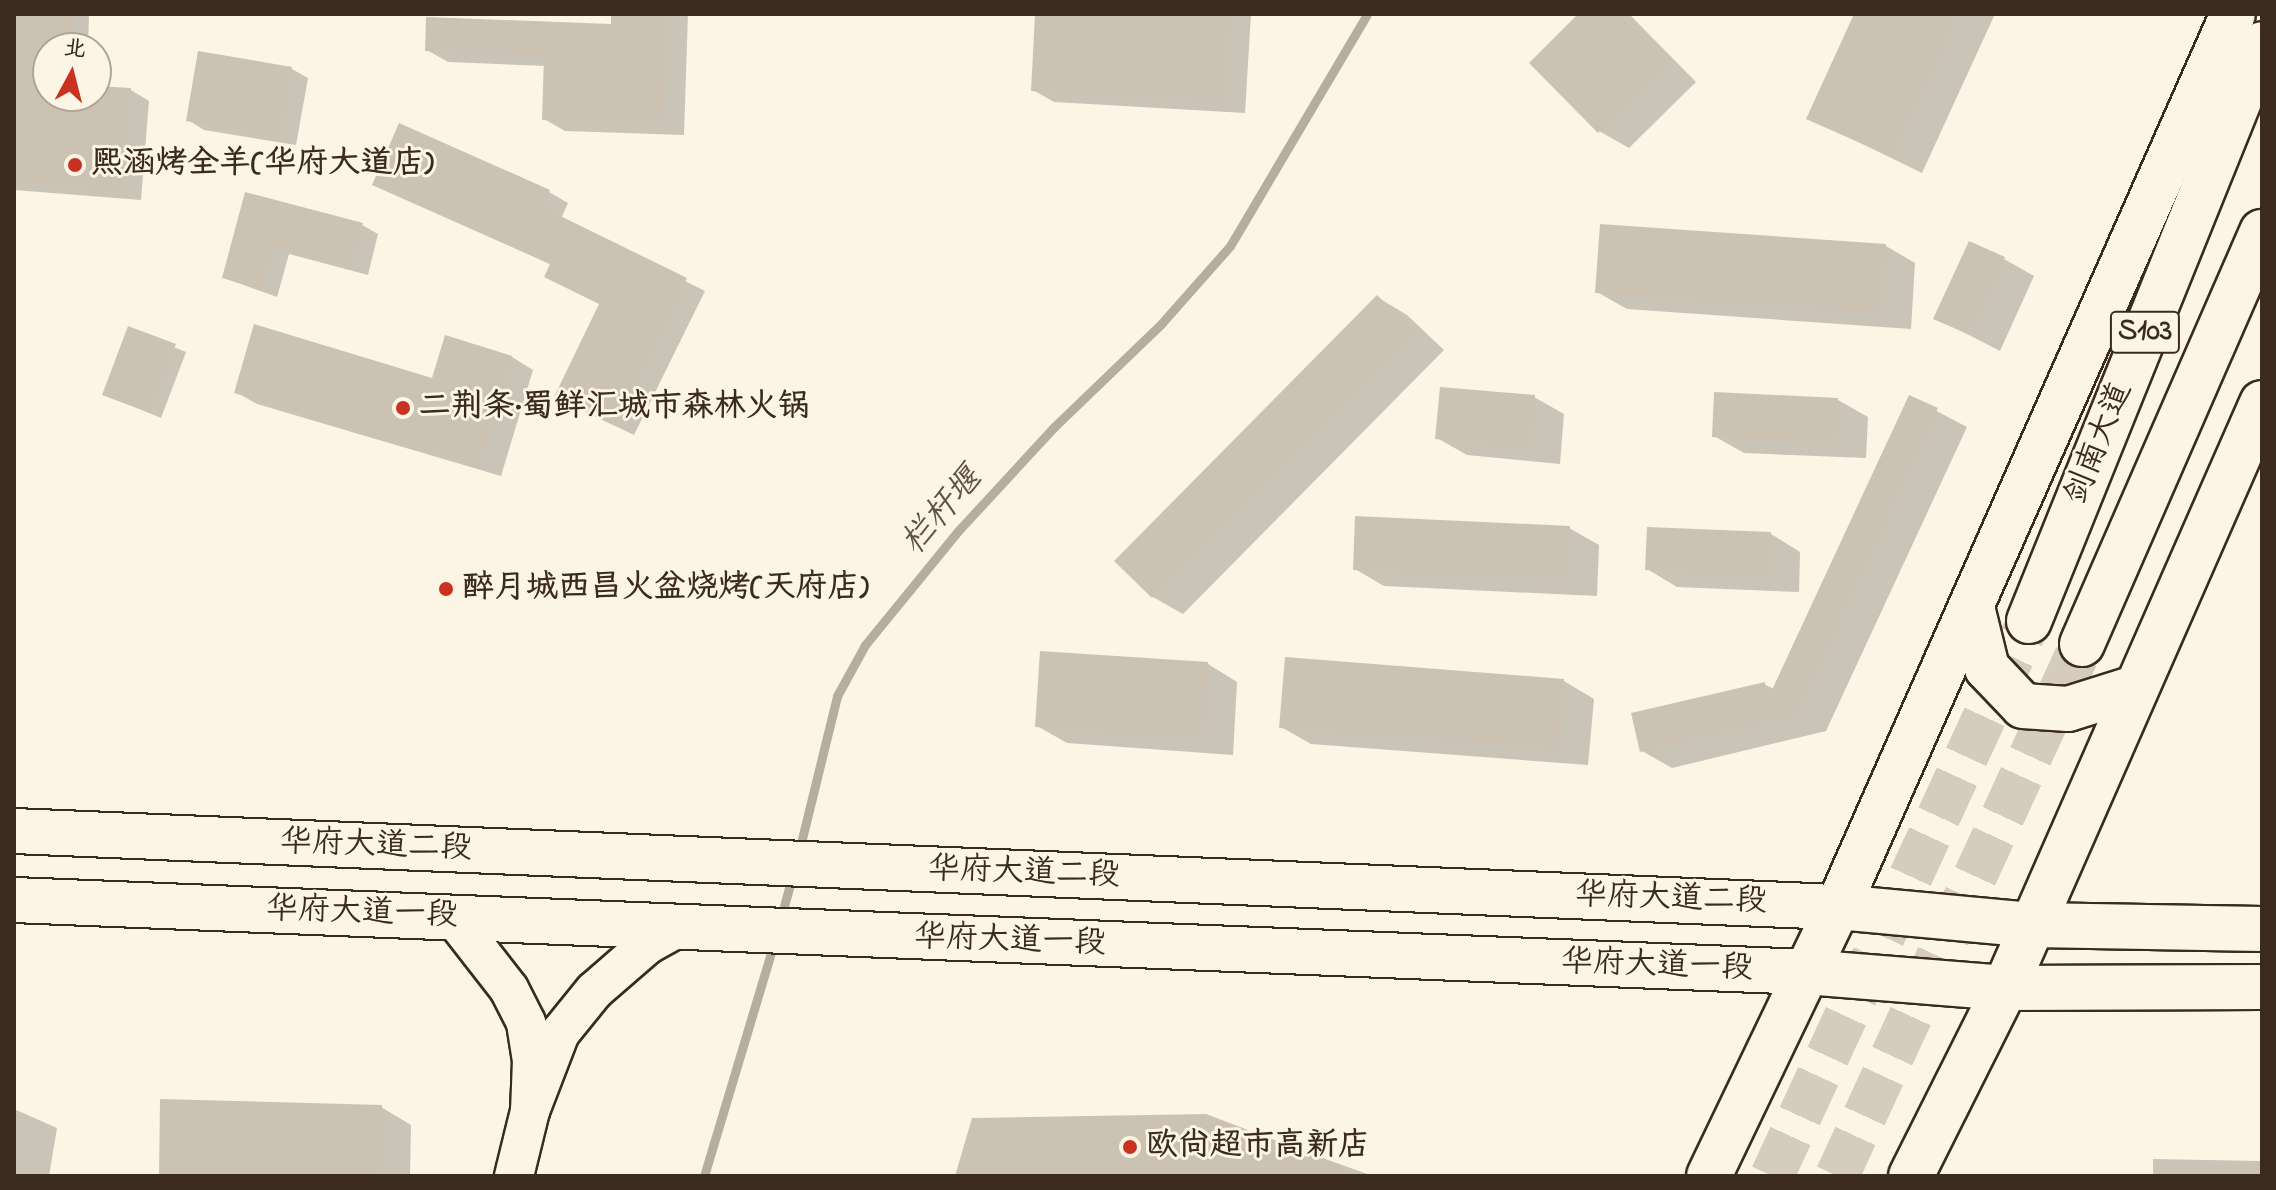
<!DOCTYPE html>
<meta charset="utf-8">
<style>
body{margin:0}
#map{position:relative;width:2276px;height:1190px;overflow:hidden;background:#fcf5e5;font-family:"Indie Flower","LXGW WenKai TC",sans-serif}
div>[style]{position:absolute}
.shadow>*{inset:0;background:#0003}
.stream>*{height:9px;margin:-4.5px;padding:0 4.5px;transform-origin:4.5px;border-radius:4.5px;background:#b7ad9e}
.building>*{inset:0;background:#ccc2b3}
.highway-tunnel>*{height:44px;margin-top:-22px;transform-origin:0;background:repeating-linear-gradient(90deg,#d5ccbd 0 44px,transparent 0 66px)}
.roads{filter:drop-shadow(2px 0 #3b2a1e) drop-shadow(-2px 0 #3b2a1e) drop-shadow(0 2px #3b2a1e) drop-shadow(0 -2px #3b2a1e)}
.minor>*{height:38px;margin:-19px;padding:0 19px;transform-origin:19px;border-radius:19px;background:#fcf5e5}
.major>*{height:44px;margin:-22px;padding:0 22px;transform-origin:22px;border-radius:22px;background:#fcf5e5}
.highway>*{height:44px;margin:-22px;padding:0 22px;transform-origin:22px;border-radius:22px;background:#fcf5e5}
.dots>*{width:22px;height:22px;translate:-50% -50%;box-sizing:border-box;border:4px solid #fcf5e5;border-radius:50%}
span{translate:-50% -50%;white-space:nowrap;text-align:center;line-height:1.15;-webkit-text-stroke:6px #fcf5e5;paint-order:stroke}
.shield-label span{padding:2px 6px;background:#fcf5e5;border:2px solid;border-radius:6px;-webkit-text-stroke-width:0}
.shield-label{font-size:30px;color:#3b2a1e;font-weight:700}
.poi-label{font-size:32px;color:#3b2a1e;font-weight:700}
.left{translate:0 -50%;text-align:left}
.street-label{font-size:32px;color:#3b2a1e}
.water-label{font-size:34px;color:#605144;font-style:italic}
.frame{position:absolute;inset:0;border:16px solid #3b2a1e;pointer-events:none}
.north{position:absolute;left:32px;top:32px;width:80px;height:80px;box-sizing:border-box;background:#fcf5e5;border:2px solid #afa495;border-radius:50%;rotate:7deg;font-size:22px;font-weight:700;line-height:32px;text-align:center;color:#3b2a1e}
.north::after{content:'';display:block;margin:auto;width:28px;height:36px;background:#c8321e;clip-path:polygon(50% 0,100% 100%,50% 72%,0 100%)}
</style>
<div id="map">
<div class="shadow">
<i style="clip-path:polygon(14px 14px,89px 14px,88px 48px,48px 48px,48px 96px,96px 96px,96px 88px,131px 90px,149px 101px,141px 200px,14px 190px)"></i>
<i style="clip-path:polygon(613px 14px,688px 14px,684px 135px,565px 131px,544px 119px,546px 66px,448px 62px,427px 50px,613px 26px)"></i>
<i style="clip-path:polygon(1037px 14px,1251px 14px,1245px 113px,1054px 102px,1033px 90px)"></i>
<i style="clip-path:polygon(1581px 14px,1629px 14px,1696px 82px,1629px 148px,1599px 131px)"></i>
<i style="clip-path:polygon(1856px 14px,1995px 14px,1922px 173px,1809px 118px)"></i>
<i style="clip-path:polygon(199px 53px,292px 69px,308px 78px,296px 145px,204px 130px,188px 120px)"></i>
<i style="clip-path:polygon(400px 125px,549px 192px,568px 203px,561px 219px,705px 291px,634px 435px,576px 407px,601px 305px,552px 265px,374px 184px)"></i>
<i style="clip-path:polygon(246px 194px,362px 225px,378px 234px,368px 275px,289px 254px,277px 297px,224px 278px)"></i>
<i style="clip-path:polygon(1886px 246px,1915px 263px,1911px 329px,1627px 309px,1597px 292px)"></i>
<i style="clip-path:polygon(2004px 259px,2034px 276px,2000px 351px,1936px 318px)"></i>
<i style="clip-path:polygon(1377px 297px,1407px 315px,1444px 350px,1183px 614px,1153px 597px,1117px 561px)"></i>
<i style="clip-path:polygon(129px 329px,186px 352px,161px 418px,104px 394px)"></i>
<i style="clip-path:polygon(446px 338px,512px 357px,533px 370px,501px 476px,257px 404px,236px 392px,434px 380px)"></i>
<i style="clip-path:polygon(1534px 397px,1564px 414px,1560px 464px,1467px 455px,1437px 438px)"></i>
<i style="clip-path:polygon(1910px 397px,1967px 427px,1826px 731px,1672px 768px,1642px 751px,1764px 684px,1774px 689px)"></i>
<i style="clip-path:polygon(1838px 400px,1868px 417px,1866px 458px,1744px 453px,1714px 436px)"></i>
<i style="clip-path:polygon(1569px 528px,1599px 545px,1597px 596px,1384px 586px,1355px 569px)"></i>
<i style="clip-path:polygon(1771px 534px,1800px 552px,1799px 592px,1677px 587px,1647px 569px)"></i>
<i style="clip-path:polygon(1287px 659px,1564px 681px,1594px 699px,1588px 765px,1311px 744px,1281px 727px)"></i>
<i style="clip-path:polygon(1208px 664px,1237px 682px,1233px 755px,1067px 743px,1037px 726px)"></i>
<i style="clip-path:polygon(381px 1107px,411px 1125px,410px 1176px,161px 1176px)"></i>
<i style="clip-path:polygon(14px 1109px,57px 1128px,49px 1176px,14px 1176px)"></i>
<i style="clip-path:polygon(1205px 1116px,1373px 1176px,957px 1176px)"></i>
<i style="clip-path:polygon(2153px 1159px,2262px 1161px,2262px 1176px,2153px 1176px)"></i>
</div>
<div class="stream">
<i style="left:799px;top:851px;width:160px;rotate:-76.2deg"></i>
<i style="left:837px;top:696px;width:58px;rotate:-61.2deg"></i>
<i style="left:865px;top:645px;width:147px;rotate:-50.8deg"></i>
<i style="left:958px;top:531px;width:140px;rotate:-47.3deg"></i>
<i style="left:1053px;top:428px;width:150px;rotate:-43.9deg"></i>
<i style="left:1161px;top:324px;width:104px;rotate:-48.5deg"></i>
<i style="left:1230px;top:246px;width:269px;rotate:-59.4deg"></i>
<i style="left:780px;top:921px;width:50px;rotate:-74.8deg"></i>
<i style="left:704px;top:1176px;width:244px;rotate:-73.3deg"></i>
</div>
<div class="building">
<i style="clip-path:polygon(14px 14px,71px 14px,70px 48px,48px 48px,48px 96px,96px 96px,96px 86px,131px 88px,123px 191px,14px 182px)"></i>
<i style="clip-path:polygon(611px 14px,667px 14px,663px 124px,542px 120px,544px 56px,425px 51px,426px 17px,611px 24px)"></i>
<i style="clip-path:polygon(1035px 14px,1229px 14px,1224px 102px,1031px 91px)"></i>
<i style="clip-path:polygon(1578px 14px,1618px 14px,1668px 64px,1598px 133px,1529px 63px)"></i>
<i style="clip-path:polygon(1854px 14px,1958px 14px,1892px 157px,1806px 119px)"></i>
<i style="clip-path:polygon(198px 51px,292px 67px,280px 138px,186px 121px)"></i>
<i style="clip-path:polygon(399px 123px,550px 190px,542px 207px,687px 278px,615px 426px,554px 397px,599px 304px,544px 277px,550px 264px,372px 185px)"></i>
<i style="clip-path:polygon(245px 192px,363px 223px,351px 267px,273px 246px,261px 289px,222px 278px)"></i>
<i style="clip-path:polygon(1600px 224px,1886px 244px,1881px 313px,1595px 293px)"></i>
<i style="clip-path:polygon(1969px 241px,2005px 257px,1970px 335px,1933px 319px)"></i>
<i style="clip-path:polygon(1377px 295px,1415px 332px,1152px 598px,1114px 561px)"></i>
<i style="clip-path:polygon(254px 324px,432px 378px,445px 335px,512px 356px,479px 466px,234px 393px)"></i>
<i style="clip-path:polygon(128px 326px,176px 344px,150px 413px,102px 395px)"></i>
<i style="clip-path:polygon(1440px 387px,1535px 395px,1530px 448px,1435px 439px)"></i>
<i style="clip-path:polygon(1714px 392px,1838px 398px,1836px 442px,1712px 437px)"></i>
<i style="clip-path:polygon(1909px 395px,1938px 408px,1796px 715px,1640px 752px,1631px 713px,1765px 682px,1764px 707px)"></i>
<i style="clip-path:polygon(1355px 516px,1570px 526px,1568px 580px,1353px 570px)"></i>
<i style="clip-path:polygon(1647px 527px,1771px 532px,1769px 576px,1645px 570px)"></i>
<i style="clip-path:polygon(1040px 651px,1208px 662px,1203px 739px,1035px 727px)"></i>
<i style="clip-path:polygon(1285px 657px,1564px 679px,1559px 749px,1279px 728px)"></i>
<i style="clip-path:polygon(160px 1099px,382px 1105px,380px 1176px,159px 1176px)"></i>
<i style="clip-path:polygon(1206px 1114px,1369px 1176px,955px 1176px,972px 1118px)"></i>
</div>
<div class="highway-tunnel">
<i style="left:1772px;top:1176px;width:612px;rotate:-65.15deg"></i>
<i style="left:1837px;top:1176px;width:586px;rotate:-65.27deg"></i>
</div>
<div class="roads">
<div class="minor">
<i style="left:453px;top:917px;width:91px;rotate:52.1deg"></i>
<i style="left:509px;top:989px;width:38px;rotate:63deg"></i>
<i style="left:526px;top:1023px;width:37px;rotate:81deg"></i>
<i style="left:532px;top:1060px;width:51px;rotate:92.2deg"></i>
<i style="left:530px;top:1111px;width:84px;rotate:-69deg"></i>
<i style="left:560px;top:1033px;width:54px;rotate:-51deg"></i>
<i style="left:594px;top:991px;width:70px;rotate:-41deg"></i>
<i style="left:647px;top:945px;width:33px;rotate:-29deg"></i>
<i style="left:514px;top:1176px;width:67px;rotate:-76.2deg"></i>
</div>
<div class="major">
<i style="left:1972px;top:607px;width:63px;rotate:76.2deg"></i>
<i style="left:1987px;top:668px;width:52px;rotate:46.5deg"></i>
<i style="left:2023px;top:706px;width:45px;rotate:3.8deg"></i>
<i style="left:2068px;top:709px;width:70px;rotate:-17.4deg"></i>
<i style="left:14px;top:831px;width:1826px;rotate:2.39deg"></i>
<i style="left:1838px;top:907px;width:196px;rotate:5.3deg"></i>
<i style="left:2033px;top:925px;width:229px;rotate:1deg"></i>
<i style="left:14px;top:900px;width:1793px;rotate:2.3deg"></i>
<i style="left:1806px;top:972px;width:200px;rotate:4.6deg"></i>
<i style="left:2005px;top:988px;width:257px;rotate:-0.2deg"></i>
<i style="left:1709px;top:1176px;width:298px;rotate:-64.4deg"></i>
<i style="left:1838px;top:907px;width:976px;rotate:-66.14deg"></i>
<i style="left:1911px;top:1176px;width:210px;rotate:-63.4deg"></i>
<i style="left:2005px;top:988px;width:639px;rotate:-66.28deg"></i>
</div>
<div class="highway">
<i style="left:2029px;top:621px;width:622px;rotate:-68.01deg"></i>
<i style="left:2082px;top:644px;width:450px;rotate:-66.4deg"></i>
</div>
</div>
<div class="dots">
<i style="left:75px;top:165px;background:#c8321e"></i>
<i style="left:403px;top:408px;background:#c8321e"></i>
<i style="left:446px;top:589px;background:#c8321e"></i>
<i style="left:1130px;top:1147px;background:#c8321e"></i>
</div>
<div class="shield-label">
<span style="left:2145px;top:332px">S103</span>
</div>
<div class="poi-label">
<span class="left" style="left:91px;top:165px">熙涵烤全羊(华府大道店)</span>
<span class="left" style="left:419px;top:408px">二荆条·蜀鲜汇城市森林火锅</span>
<span class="left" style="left:462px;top:589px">醉月城西昌火盆烧烤(天府店)</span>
<span class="left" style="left:1146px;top:1147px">欧尚超市高新店</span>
</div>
<div class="street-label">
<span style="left:2100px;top:444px;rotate:-68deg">剑南大道</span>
<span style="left:376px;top:847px;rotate:2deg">华府大道二段</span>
<span style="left:1024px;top:874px;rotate:2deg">华府大道二段</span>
<span style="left:1671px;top:900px;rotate:2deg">华府大道二段</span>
<span style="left:362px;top:914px;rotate:2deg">华府大道一段</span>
<span style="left:1010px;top:942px;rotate:2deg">华府大道一段</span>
<span style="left:1657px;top:967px;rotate:2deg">华府大道一段</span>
</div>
<div class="water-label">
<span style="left:943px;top:512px;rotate:-49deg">栏杆堰</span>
</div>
<div class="frame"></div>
<div class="north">北</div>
</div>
